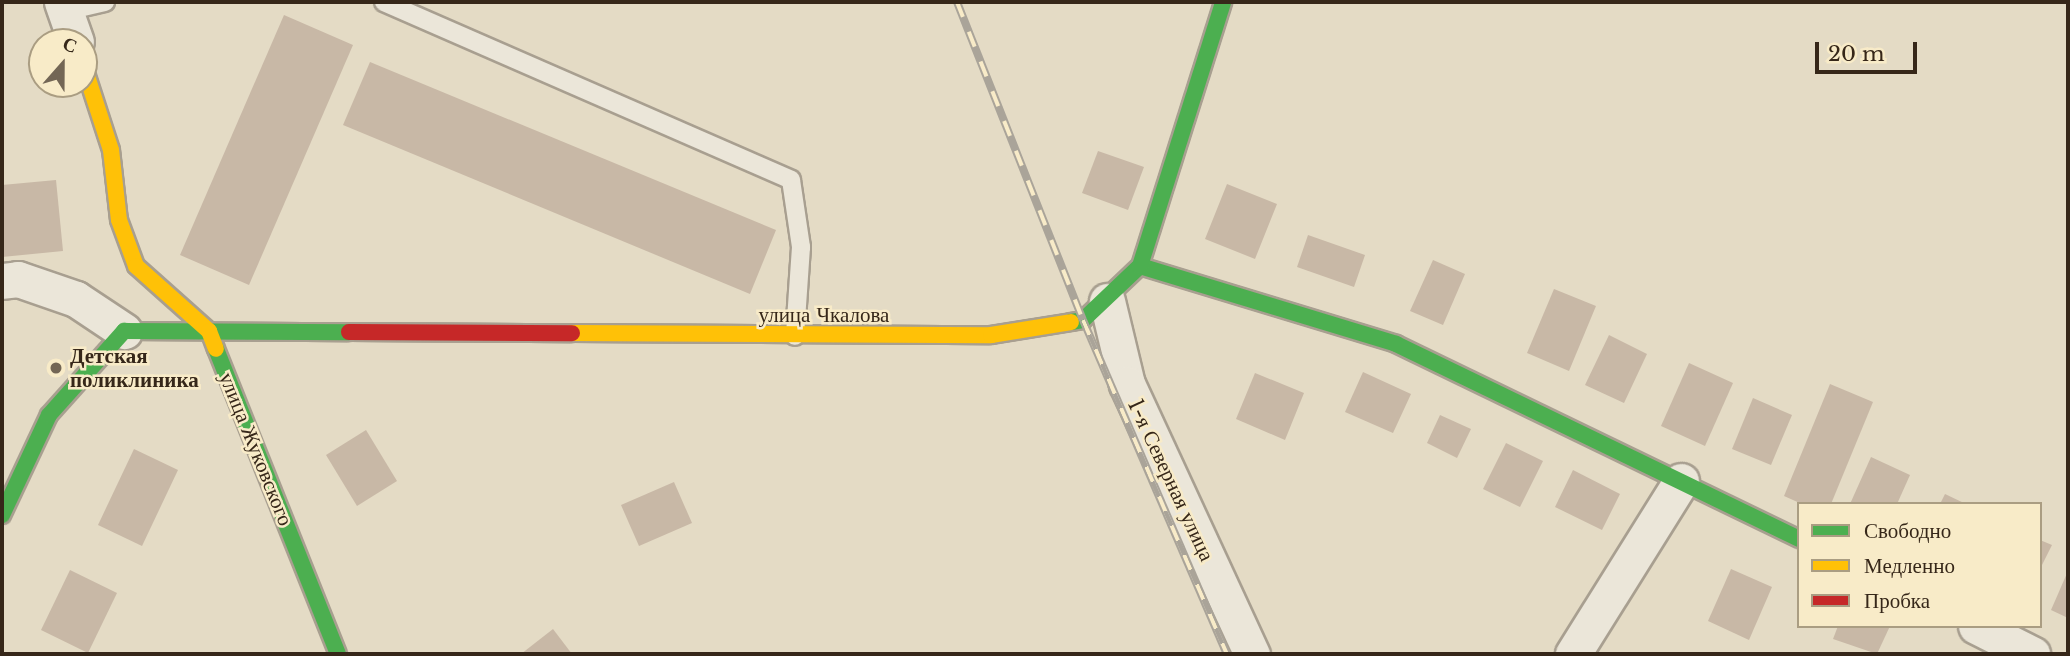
<!DOCTYPE html>
<meta charset="utf-8">
<style>
body{margin:0}
#map{position:relative;width:2070px;height:656px;overflow:hidden;background:#e4dbc5;font-family:"Libre Baskerville",serif}
div>[style]{position:absolute}
.building>*{inset:0;background:#c8b8a6}
.roads{filter:drop-shadow(2px 0 #a89f90) drop-shadow(-2px 0 #a89f90) drop-shadow(0 2px #a89f90) drop-shadow(0 -2px #a89f90)}
.lane>*{height:18px;margin:-9px;padding:0 9px;transform-origin:9px;border-radius:9px;background:#ebe6d9}
.street>*{height:35px;margin:-17.5px;padding:0 17.5px;transform-origin:17.5px;border-radius:17.5px;background:#ebe6d9}
.fast>*{height:16px;margin:-8px;padding:0 8px;transform-origin:8px;border-radius:8px;background:#4caf50}
.slow>*{height:16px;margin:-8px;padding:0 8px;transform-origin:8px;border-radius:8px;background:#ffc107}
.jam>*{height:16px;margin:-8px;padding:0 8px;transform-origin:8px;border-radius:8px;background:#c62828}
.rail>*{height:8px;margin-top:-4px;transform-origin:0;background:repeating-linear-gradient(90deg,#f8ebc8 0 16px,#aaa499 0 32px);box-sizing:border-box;border-block:2px solid #aaa499}
.dots>*{width:19px;height:19px;translate:-50% -50%;box-sizing:border-box;border:4px solid #f8ebc8;border-radius:50%}
span{translate:-50% -50%;white-space:nowrap;text-align:center;line-height:1.15;-webkit-text-stroke:5px #f8ebc8;paint-order:stroke}
.street-label{font-size:21px;color:#362719}
.poi-label{font-size:21px;color:#362719;font-weight:700}
.left{translate:0 -50%;text-align:left}
.frame{position:absolute;inset:0;border:4px solid #362719;pointer-events:none}
.legend{position:absolute;left:1797px;top:502px;width:245px;height:126px;box-sizing:border-box;background:#f8ebc8;border:2px solid #aa9d82;margin:0;padding:9px 12px;list-style:none;font-size:21px;color:#362719}
.legend li{display:flex;align-items:center;gap:14px;height:35px}
.legend b{width:35px;border:2px solid #aa9d82}
.north{position:absolute;left:28px;top:28px;width:70px;height:70px;box-sizing:border-box;background:#f8ebc8;border:2px solid #aa9d82;border-radius:50%;rotate:21deg;font-size:19px;font-weight:700;line-height:28px;text-align:center;color:#362719}
.north::after{content:'';display:block;margin:auto;width:24px;height:32px;background:#736655;clip-path:polygon(50% 0,100% 100%,50% 72%,0 100%)}
.scale{position:absolute;left:1815px;top:42px;width:102px;height:32px;box-sizing:border-box;border:4px solid #362719;border-top:0;padding-left:9px;font-size:21px;line-height:24px;white-space:nowrap;color:#362719;-webkit-text-stroke:5px #f8ebc8;paint-order:stroke}
</style>
<div id="map">
<div class="building">
<i style="clip-path:polygon(284px 15px,353px 45px,249px 285px,180px 255px)"></i>
<i style="clip-path:polygon(370px 62px,776px 230px,750px 294px,343px 125px)"></i>
<i style="clip-path:polygon(1098px 151px,1144px 167px,1128px 210px,1082px 193px)"></i>
<i style="clip-path:polygon(56px 180px,63px 251px,2px 257px,2px 185px)"></i>
<i style="clip-path:polygon(1227px 184px,1277px 204px,1255px 259px,1205px 239px)"></i>
<i style="clip-path:polygon(1308px 235px,1365px 255px,1354px 287px,1297px 267px)"></i>
<i style="clip-path:polygon(1433px 260px,1465px 274px,1443px 325px,1410px 311px)"></i>
<i style="clip-path:polygon(1554px 289px,1596px 306px,1569px 371px,1527px 353px)"></i>
<i style="clip-path:polygon(1609px 335px,1647px 354px,1624px 403px,1585px 385px)"></i>
<i style="clip-path:polygon(1689px 363px,1733px 383px,1705px 446px,1661px 426px)"></i>
<i style="clip-path:polygon(1363px 372px,1411px 394px,1393px 433px,1345px 412px)"></i>
<i style="clip-path:polygon(1255px 373px,1304px 393px,1285px 440px,1236px 419px)"></i>
<i style="clip-path:polygon(1830px 384px,1873px 402px,1831px 504px,1802px 504px,1784px 496px)"></i>
<i style="clip-path:polygon(1753px 398px,1792px 415px,1771px 465px,1732px 449px)"></i>
<i style="clip-path:polygon(1440px 415px,1471px 429px,1457px 458px,1427px 443px)"></i>
<i style="clip-path:polygon(366px 430px,397px 481px,357px 506px,326px 455px)"></i>
<i style="clip-path:polygon(1506px 443px,1543px 461px,1520px 507px,1483px 489px)"></i>
<i style="clip-path:polygon(134px 449px,178px 470px,142px 546px,98px 525px)"></i>
<i style="clip-path:polygon(1871px 457px,1910px 475px,1897px 504px,1850px 504px)"></i>
<i style="clip-path:polygon(1573px 470px,1620px 494px,1602px 530px,1555px 507px)"></i>
<i style="clip-path:polygon(674px 482px,692px 523px,639px 546px,621px 505px)"></i>
<i style="clip-path:polygon(1945px 494px,1966px 504px,1940px 504px)"></i>
<i style="clip-path:polygon(2040px 540px,2052px 545px,2040px 569px)"></i>
<i style="clip-path:polygon(1731px 569px,1772px 587px,1749px 640px,1708px 621px)"></i>
<i style="clip-path:polygon(70px 570px,117px 593px,88px 653px,41px 630px)"></i>
<i style="clip-path:polygon(2068px 571px,2068px 618px,2051px 610px)"></i>
<i style="clip-path:polygon(1838px 626px,1890px 626px,1877px 654px,1833px 639px)"></i>
<i style="clip-path:polygon(553px 629px,572px 654px,521px 654px)"></i>
</div>
<div class="roads">
<div class="lane">
<i style="left:384px;top:2px;width:444px;rotate:23.6deg"></i>
<i style="left:791px;top:180px;width:68px;rotate:81.5deg"></i>
<i style="left:801px;top:247px;width:89px;rotate:93.9deg"></i>
<i style="left:66px;top:11px;width:40px;rotate:-13deg"></i>
</div>
<div class="street">
<i style="left:62px;top:2px;width:42px;rotate:70.7deg"></i>
<i style="left:2px;top:281px;width:16px;rotate:-7deg"></i>
<i style="left:18px;top:279px;width:61px;rotate:19deg"></i>
<i style="left:76px;top:299px;width:58px;rotate:33.7deg"></i>
<i style="left:1107px;top:301px;width:85px;rotate:76.5deg"></i>
<i style="left:1127px;top:384px;width:298px;rotate:65.2deg"></i>
<i style="left:1976px;top:626px;width:63px;rotate:26.6deg"></i>
<i style="left:1573px;top:654px;width:204px;rotate:-58deg"></i>
</div>
<div class="fast">
<i style="left:1140px;top:266px;width:268px;rotate:16.9deg"></i>
<i style="left:1396px;top:344px;width:448px;rotate:25.8deg"></i>
<i style="left:1071px;top:322px;width:12px;rotate:-9deg"></i>
<i style="left:1083px;top:320px;width:79px;rotate:-43.5deg"></i>
<i style="left:1140px;top:266px;width:277px;rotate:-72.5deg"></i>
<i style="left:216px;top:349px;width:328px;rotate:68.2deg"></i>
<i style="left:2px;top:515px;width:110px;rotate:-64.8deg"></i>
<i style="left:49px;top:415px;width:113px;rotate:-48.2deg"></i>
<i style="left:124px;top:331px;width:225px;rotate:0.3deg"></i>
</div>
<div class="slow">
<i style="left:84px;top:67px;width:87px;rotate:72deg"></i>
<i style="left:111px;top:150px;width:70px;rotate:83.5deg"></i>
<i style="left:119px;top:220px;width:49px;rotate:69.7deg"></i>
<i style="left:136px;top:266px;width:98px;rotate:41.7deg"></i>
<i style="left:209px;top:331px;width:19px;rotate:69deg"></i>
<i style="left:572px;top:333px;width:419px;rotate:0.3deg"></i>
<i style="left:991px;top:335px;width:81px;rotate:-9.2deg"></i>
</div>
<div class="jam">
<i style="left:349px;top:332px;width:223px;rotate:0.3deg"></i>
</div>
</div>
<div class="rail">
<i style="left:957px;top:2px;width:342px;rotate:68.4deg"></i>
<i style="left:1083px;top:320px;width:364px;rotate:66.7deg"></i>
</div>
<div class="dots">
<i style="left:56px;top:368px;background:#736655"></i>
</div>
<div class="street-label">
<span style="left:824px;top:315px">улица Чкалова</span>
<span style="left:256px;top:449px;rotate:68deg">улица Жуковского</span>
<span style="left:1171px;top:480px;rotate:65deg">1-я Северная улица</span>
</div>
<div class="poi-label">
<span class="left" style="left:70px;top:368px">Детская<br>поликлиника</span>
</div>
<div class="frame"></div>
<ul class="legend">
<li><b style="height:9px;background:#4caf50"></b>Свободно</li>
<li><b style="height:9px;background:#ffc107"></b>Медленно</li>
<li><b style="height:9px;background:#c62828"></b>Пробка</li>
</ul>
<div class="north">С</div>
<div class="scale">20 m</div>
</div>
